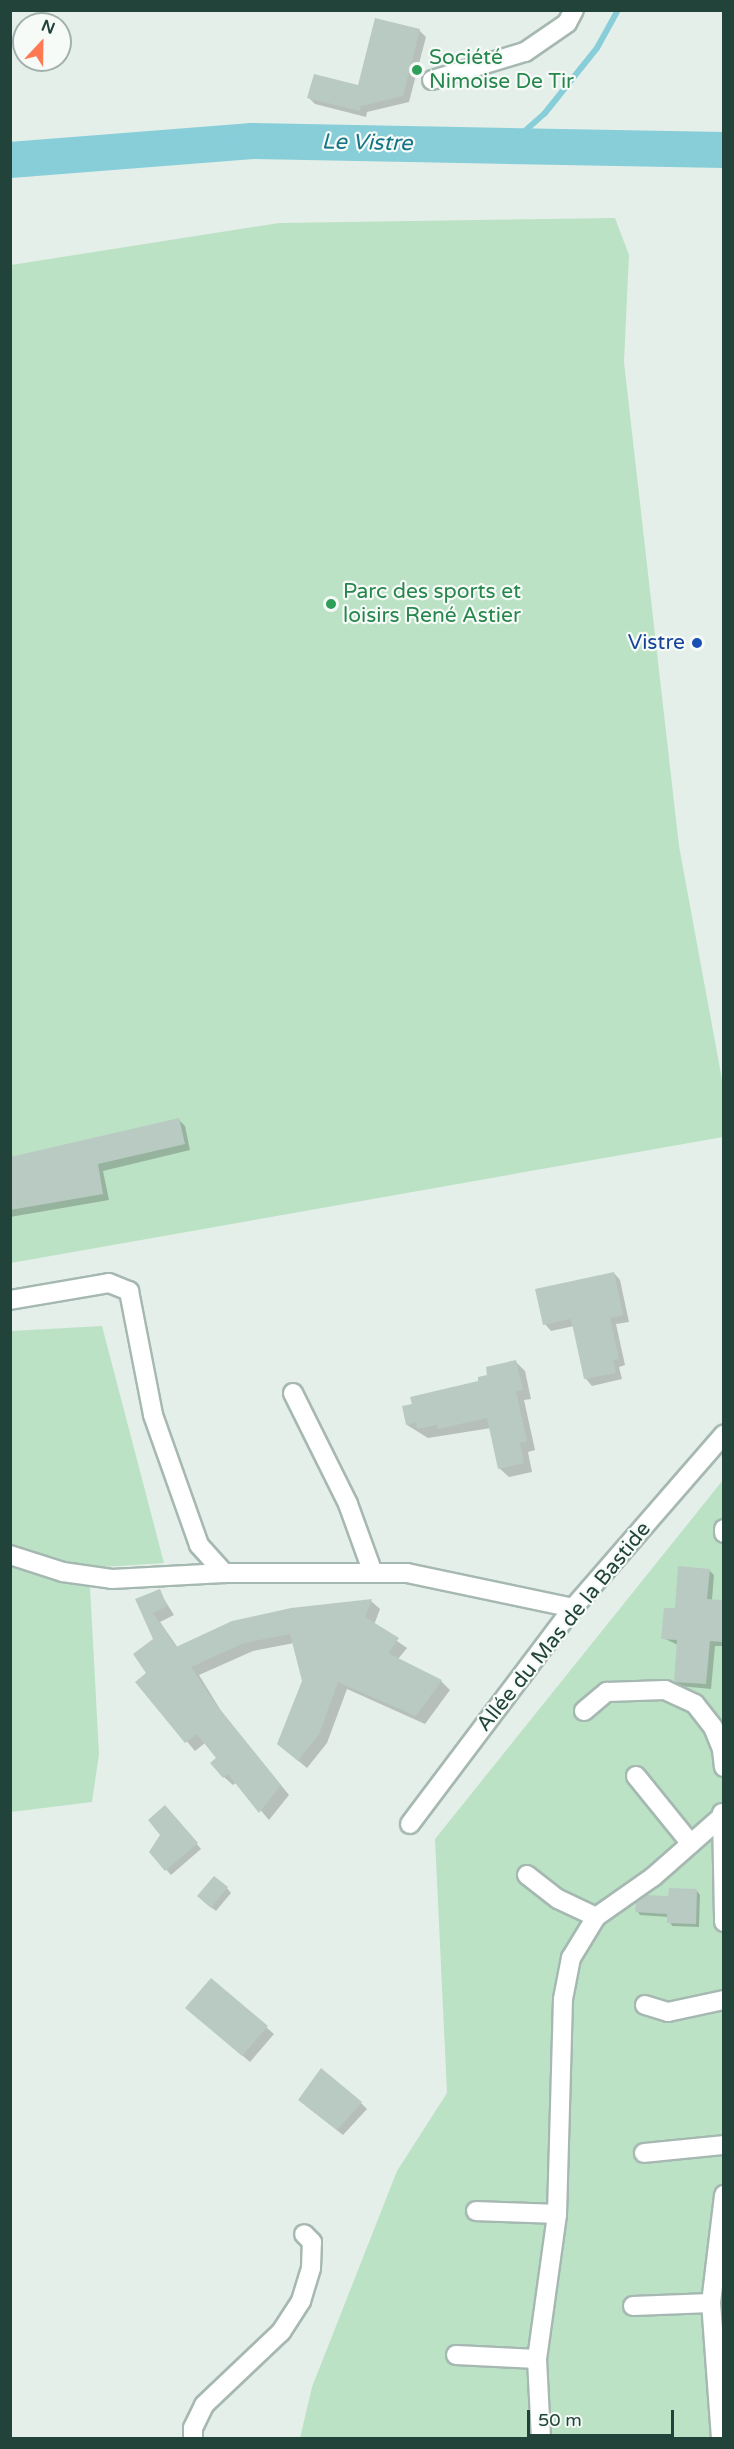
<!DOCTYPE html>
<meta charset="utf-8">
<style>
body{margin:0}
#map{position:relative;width:734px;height:2449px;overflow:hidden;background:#e5efea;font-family:"Varela Round",sans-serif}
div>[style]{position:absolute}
.green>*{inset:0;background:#bce2c5}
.shadow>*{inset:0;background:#0003}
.stream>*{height:6px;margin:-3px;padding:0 3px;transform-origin:3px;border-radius:3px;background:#88ced9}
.river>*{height:36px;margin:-18px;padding:0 18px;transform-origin:18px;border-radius:18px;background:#88ced9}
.building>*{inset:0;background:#b9cac3}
.roads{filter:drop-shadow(2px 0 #a6b8b2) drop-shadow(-2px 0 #a6b8b2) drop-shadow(0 2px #a6b8b2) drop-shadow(0 -2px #a6b8b2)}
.minor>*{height:18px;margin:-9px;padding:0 9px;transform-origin:9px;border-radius:9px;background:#fff}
.dots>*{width:16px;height:16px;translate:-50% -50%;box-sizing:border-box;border:3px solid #f6fbf8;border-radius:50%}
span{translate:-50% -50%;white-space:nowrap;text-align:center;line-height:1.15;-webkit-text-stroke:4.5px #f6fbf8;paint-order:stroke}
.leisure-label{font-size:21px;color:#27864d}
.left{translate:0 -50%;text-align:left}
.transit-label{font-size:21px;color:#164399}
.right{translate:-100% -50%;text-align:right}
.street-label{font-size:21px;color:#21433a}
.water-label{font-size:22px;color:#157586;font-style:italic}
.frame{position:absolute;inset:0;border:12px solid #21433a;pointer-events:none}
.north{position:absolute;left:12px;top:12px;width:60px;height:60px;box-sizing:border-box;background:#f6fbf8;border:2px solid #a1b1ac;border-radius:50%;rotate:22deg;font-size:16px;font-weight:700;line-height:24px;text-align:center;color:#21433a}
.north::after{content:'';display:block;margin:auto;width:21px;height:27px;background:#ff7a53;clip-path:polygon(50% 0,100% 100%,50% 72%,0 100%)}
.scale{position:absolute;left:527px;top:2410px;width:147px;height:27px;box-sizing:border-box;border:3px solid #21433a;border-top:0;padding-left:8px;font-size:18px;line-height:21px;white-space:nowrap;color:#21433a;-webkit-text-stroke:4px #f6fbf8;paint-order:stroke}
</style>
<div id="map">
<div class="green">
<i style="clip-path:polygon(615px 218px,629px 255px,624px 362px,679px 846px,723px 1085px,723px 1137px,11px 1263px,11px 265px,279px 223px)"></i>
<i style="clip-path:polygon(102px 1326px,164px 1563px,89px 1568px,99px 1754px,92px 1802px,11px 1812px,11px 1331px)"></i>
<i style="clip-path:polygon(723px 1480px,723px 2438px,300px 2438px,312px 2387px,397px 2171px,447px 2093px,435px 1839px)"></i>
</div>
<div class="shadow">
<i style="clip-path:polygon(419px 30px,426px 37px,409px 102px,367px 112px,366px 117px,315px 104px,309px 98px,359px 87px)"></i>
<i style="clip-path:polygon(178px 1119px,185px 1126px,190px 1150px,103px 1171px,109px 1200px,10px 1217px,10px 1195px)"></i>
<i style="clip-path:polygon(614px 1273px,620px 1280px,629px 1322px,616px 1324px,625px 1365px,619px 1367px,622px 1379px,592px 1386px,586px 1379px,574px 1326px,551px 1331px,545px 1324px)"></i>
<i style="clip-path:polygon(516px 1362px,525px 1371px,531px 1399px,524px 1400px,535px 1450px,528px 1452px,532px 1472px,509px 1477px,499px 1468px,491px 1428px,428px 1438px,407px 1425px)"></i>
<i style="clip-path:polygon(709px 1570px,714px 1575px,712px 1600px,724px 1601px,724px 1646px,715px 1646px,711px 1689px,680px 1686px,675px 1681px,678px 1645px,663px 1638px,676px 1610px)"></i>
<i style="clip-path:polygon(159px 1591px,174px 1615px,160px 1622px,178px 1648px,371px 1601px,380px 1609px,374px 1625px,407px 1648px,398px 1659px,441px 1681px,450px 1690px,425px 1724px,347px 1689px,327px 1743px,307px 1768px,278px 1744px,304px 1681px,294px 1643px,253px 1651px,199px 1675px,223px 1714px,289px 1795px,269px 1820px,237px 1782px,233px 1785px,224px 1777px,218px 1759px,205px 1743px,195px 1751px,137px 1682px,148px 1673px,155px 1640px,137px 1600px)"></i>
<i style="clip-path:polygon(169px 1811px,201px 1849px,171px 1875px,150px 1852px,162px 1834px)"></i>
<i style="clip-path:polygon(227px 1888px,231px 1893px,216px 1911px,203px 1901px)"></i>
<i style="clip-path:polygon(697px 1891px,700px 1895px,699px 1927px,672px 1926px,668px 1917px,640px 1915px,637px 1911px)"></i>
<i style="clip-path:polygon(211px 1980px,274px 2034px,250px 2062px,194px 2014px)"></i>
<i style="clip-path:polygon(361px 2103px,367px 2109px,343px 2135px,306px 2106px)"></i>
</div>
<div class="stream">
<i style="left:509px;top:145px;width:48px;rotate:-41.6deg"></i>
<i style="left:545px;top:113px;width:83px;rotate:-51.3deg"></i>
<i style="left:597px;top:48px;width:43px;rotate:-61.1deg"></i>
</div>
<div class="river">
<i style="left:10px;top:160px;width:243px;rotate:-4.5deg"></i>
<i style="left:252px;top:141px;width:472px;rotate:1.1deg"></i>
</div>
<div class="building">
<i style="clip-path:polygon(375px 18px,420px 29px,403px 96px,361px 106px,360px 111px,307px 98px,314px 74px,358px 85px)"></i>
<i style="clip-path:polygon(179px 1118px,185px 1144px,98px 1164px,103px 1194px,10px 1210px,10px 1157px)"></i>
<i style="clip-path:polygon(614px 1272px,623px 1315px,610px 1318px,619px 1359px,613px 1360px,616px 1373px,584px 1379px,571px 1319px,543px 1325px,535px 1289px)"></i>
<i style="clip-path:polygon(516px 1360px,523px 1390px,516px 1391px,527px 1441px,520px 1443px,524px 1463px,498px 1469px,487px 1418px,438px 1429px,437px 1425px,417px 1429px,416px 1423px,406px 1425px,402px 1406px,412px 1404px,410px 1397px,478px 1381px,478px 1377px,487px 1375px,486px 1367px)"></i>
<i style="clip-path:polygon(678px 1566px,710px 1569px,707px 1599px,723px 1600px,723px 1642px,710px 1641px,706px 1684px,674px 1682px,677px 1640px,661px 1639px,664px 1608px,675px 1608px)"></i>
<i style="clip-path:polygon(160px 1589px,167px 1606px,153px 1613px,176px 1647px,232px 1621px,291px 1608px,372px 1599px,365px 1617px,399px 1638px,388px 1653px,442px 1680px,416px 1716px,338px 1682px,319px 1734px,298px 1761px,277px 1744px,302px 1681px,290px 1634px,244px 1643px,191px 1667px,215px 1703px,281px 1785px,259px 1813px,228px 1774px,223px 1778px,210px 1763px,216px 1758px,197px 1734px,185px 1743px,135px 1682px,146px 1673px,133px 1654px,153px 1639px,135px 1599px)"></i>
<i style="clip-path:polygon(165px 1805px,198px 1843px,165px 1871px,149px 1852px,160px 1835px,148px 1820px)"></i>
<i style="clip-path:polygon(214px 1876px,228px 1887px,211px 1908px,197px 1896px)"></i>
<i style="clip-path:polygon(669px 1888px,697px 1889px,696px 1924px,667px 1923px,667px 1914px,635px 1912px,636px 1903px,647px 1895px,668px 1896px)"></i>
<i style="clip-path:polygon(211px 1978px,268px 2026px,242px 2056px,185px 2008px)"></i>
<i style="clip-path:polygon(321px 2068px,362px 2102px,337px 2130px,298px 2100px)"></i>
</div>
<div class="roads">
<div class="minor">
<i style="left:432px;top:80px;width:97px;rotate:-16.8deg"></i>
<i style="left:525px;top:52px;width:51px;rotate:-34.6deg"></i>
<i style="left:567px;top:23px;width:15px;rotate:-62deg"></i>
<i style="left:10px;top:1300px;width:100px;rotate:-9.7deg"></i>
<i style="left:109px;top:1283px;width:22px;rotate:22deg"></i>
<i style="left:129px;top:1291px;width:126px;rotate:79deg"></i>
<i style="left:153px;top:1415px;width:138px;rotate:70.5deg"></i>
<i style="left:199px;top:1545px;width:38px;rotate:48deg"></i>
<i style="left:224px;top:1573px;width:183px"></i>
<i style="left:407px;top:1573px;width:170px;rotate:11.9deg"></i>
<i style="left:293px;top:1393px;width:124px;rotate:63.6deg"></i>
<i style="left:348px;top:1504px;width:73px;rotate:70.1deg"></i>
<i style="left:724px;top:1529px;width:4px;rotate:90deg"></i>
<i style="left:10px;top:1555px;width:56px;rotate:17.8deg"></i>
<i style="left:63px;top:1572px;width:49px;rotate:8.1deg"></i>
<i style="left:112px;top:1579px;width:112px;rotate:-3.1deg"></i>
<i style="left:584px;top:1711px;width:30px;rotate:-40deg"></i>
<i style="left:607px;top:1692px;width:58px;rotate:-2deg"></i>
<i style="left:665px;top:1690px;width:33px;rotate:25deg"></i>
<i style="left:695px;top:1704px;width:29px;rotate:52deg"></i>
<i style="left:713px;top:1727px;width:24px;rotate:68deg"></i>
<i style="left:722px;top:1749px;width:18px;rotate:84deg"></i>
<i style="left:636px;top:1776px;width:87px;rotate:51deg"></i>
<i style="left:722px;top:1813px;width:109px;rotate:88.9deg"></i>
<i style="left:410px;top:1824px;width:271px;rotate:-53deg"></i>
<i style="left:573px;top:1608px;width:230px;rotate:-49deg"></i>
<i style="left:527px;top:1875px;width:39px;rotate:38deg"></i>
<i style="left:558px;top:1899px;width:42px;rotate:25.3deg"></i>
<i style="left:645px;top:2005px;width:24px;rotate:17deg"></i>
<i style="left:668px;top:2012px;width:57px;rotate:-12.1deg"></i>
<i style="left:644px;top:2153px;width:80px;rotate:-5.7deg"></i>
<i style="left:476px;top:2211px;width:81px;rotate:2.1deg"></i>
<i style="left:633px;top:2306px;width:78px;rotate:-2.2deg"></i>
<i style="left:456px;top:2355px;width:81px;rotate:2.8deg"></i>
<i style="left:193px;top:2438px;width:10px;rotate:-90deg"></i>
<i style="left:193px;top:2428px;width:25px;rotate:-64deg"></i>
<i style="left:204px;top:2405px;width:106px;rotate:-43.5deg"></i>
<i style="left:281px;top:2332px;width:37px;rotate:-57deg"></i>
<i style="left:301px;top:2301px;width:34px;rotate:-73deg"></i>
<i style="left:311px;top:2268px;width:26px;rotate:-88deg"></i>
<i style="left:312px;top:2242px;width:11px;rotate:-135deg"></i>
<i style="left:541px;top:2438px;width:79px;rotate:-92.9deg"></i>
<i style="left:537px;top:2359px;width:146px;rotate:-82.1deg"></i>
<i style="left:557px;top:2214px;width:215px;rotate:-88.4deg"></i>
<i style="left:563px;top:1999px;width:42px;rotate:-79deg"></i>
<i style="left:571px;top:1958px;width:48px;rotate:-58.6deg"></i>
<i style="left:596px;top:1917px;width:70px;rotate:-35.1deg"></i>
<i style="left:653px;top:1877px;width:89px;rotate:-41.4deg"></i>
<i style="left:721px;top:2438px;width:135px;rotate:-94.2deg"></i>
<i style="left:711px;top:2303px;width:109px;rotate:-83.1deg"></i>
</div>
</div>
<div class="dots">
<i style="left:417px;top:70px;background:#2e9e5b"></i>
<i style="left:331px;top:604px;background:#2e9e5b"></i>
<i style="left:697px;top:643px;background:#1a4fb4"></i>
</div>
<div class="leisure-label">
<span class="left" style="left:429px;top:70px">Société<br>Nimoise De Tir</span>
<span class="left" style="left:343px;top:604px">Parc des sports et<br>loisirs René Astier</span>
</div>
<div class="transit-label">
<span class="right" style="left:685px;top:643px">Vistre</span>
</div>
<div class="street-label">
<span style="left:564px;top:1627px;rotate:-51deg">Allée du Mas de la Bastide</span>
</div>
<div class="water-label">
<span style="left:367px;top:143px;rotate:1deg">Le Vistre</span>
</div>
<div class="frame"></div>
<div class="north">N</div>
<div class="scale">50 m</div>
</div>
